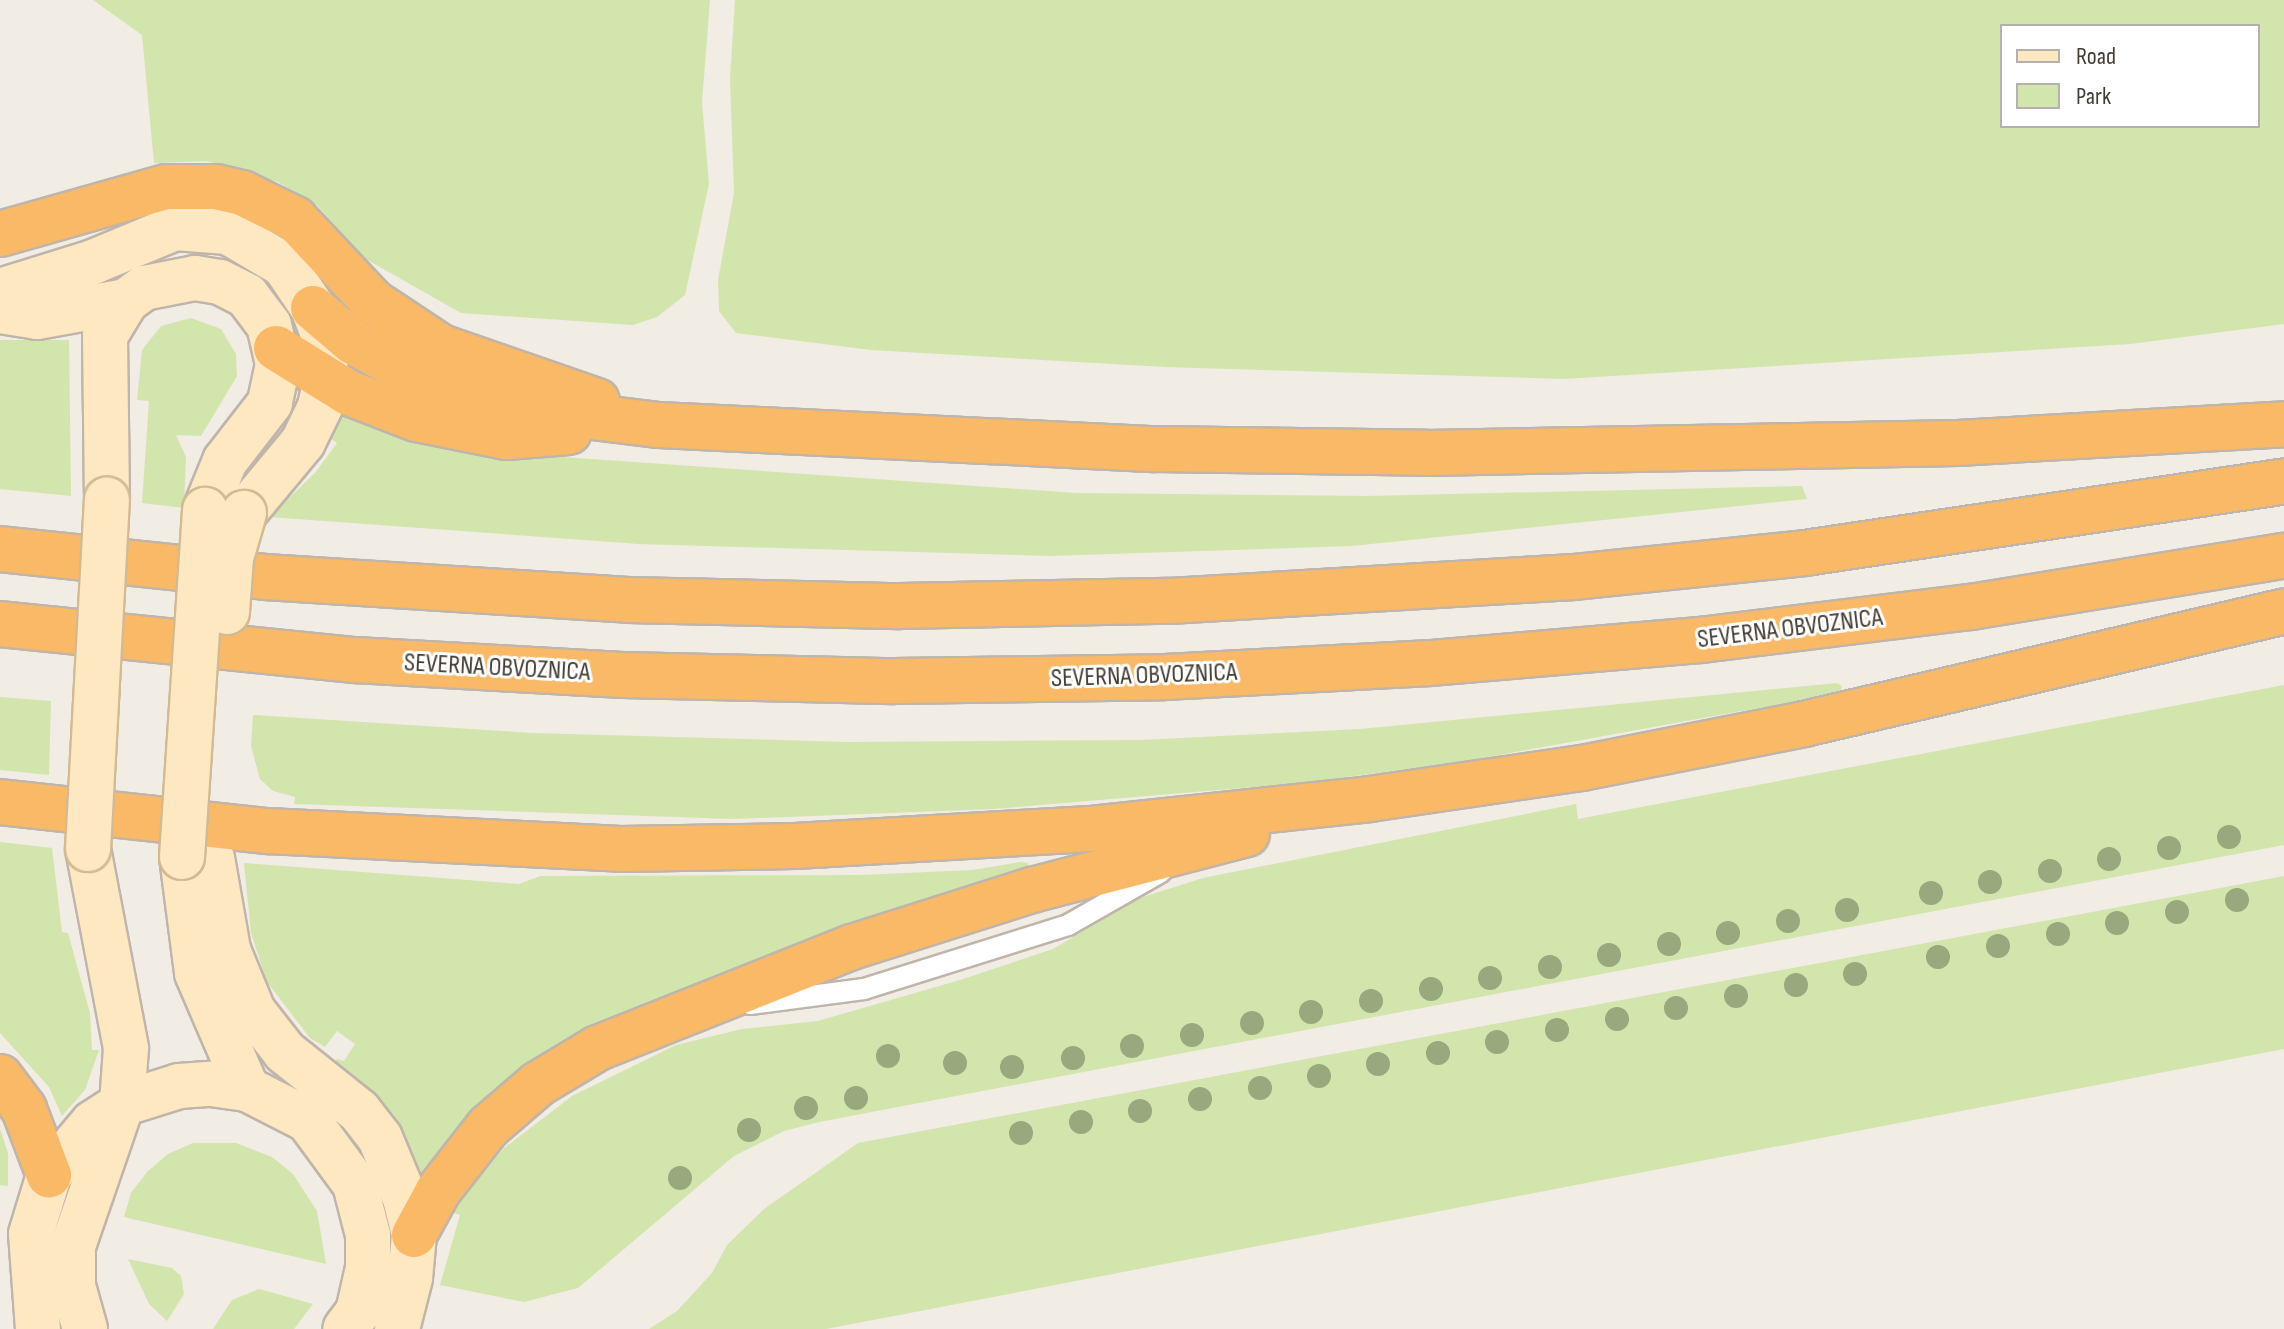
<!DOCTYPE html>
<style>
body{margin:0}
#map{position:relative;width:2284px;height:1329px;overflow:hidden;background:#f1ece4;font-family:"Sofia Sans Condensed",sans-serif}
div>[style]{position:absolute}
.green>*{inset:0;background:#d2e5ad}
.roads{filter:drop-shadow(2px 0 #bfb5aa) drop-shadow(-2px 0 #bfb5aa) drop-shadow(0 2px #bfb5aa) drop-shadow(0 -2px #bfb5aa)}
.lane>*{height:20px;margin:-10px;padding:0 10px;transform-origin:10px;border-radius:10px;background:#fff}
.secondary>*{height:44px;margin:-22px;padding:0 22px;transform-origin:22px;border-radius:22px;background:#fde8c2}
.highway>*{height:44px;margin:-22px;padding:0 22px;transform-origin:22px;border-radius:22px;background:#fab966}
.bridges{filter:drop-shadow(2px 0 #d1ba94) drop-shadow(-2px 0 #d1ba94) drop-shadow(0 2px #d1ba94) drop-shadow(0 -2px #d1ba94)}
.secondary-bridge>*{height:44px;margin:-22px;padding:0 22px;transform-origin:22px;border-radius:22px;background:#fde8c2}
.trees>*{width:24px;height:24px;margin:-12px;border-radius:50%;background:#97a97d}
span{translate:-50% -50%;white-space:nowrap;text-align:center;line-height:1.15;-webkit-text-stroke:6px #fff;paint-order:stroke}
.street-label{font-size:26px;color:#433c34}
.legend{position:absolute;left:2000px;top:24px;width:260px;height:104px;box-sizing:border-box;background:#fff;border:2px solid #b4b1ae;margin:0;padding:10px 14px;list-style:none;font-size:24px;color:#433c34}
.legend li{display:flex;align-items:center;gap:16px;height:40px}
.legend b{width:40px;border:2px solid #b4b1ae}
</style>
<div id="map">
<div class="green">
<i style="clip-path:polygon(93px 0,710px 0,702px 102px,709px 184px,685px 295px,657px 317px,633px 325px,461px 313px,364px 258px,317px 205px,278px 182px,207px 161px,154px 163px,142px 35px)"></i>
<i style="clip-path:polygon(evenodd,735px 0,2284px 0,2284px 324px,2130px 344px,1564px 379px,1165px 367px,871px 350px,736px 333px,719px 311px,718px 280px,734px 193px,730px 78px,735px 0,2258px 26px,2258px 126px,2002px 126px,2002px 26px,2258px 26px)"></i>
<i style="clip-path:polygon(191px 318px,221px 329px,236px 354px,237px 376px,201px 436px,176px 435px,186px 457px,184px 508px,142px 503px,149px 401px,137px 400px,142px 350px,161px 326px)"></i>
<i style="clip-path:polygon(0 340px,69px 340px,71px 496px,0 489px)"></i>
<i style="clip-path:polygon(342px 413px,506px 453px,1076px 493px,1367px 496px,1802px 486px,1807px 499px,1352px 546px,1049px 556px,639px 544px,269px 517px,315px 473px,337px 443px,330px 438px)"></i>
<i style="clip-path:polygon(1837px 683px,1842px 686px,1840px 693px,1466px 761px,1302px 783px,993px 809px,734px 819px,294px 804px,295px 797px,273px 791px,260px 779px,251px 746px,253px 715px,533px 733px,847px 742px,1141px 740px,1360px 729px)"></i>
<i style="clip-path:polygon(2284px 685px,2284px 845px,819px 1122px,784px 1131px,734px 1156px,578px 1288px,524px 1302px,440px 1285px,460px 1215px,451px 1212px,503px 1149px,572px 1096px,676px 1045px,742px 1029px,818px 1021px,960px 980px,1053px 949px,1140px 898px,1203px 878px,1576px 804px,1578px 819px)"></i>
<i style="clip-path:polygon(0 697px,51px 701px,49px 775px,0 770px)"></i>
<i style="clip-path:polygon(0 842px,52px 848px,62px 932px,68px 933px,90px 1013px,92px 1050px,99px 1050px,85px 1090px,62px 1116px,49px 1087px,0 1033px)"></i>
<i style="clip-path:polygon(1021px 862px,1028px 863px,1029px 870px,766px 955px,567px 1040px,491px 1091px,420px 1173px,332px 1065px,337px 1059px,344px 1061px,355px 1044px,337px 1031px,325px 1047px,310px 1038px,267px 982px,251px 933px,244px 863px,519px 884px,540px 876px,862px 875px,972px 870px)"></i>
<i style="clip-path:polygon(2284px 876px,2284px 1049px,826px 1329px,649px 1329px,677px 1311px,712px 1273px,727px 1245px,764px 1209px,858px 1143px)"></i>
<i style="clip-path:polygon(0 1129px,8px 1153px,8px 1186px,0 1185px)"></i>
<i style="clip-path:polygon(193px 1143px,236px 1143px,272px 1157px,293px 1174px,317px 1211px,326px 1264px,124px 1217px,131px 1193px,147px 1172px,168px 1154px)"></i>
<i style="clip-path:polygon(128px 1259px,172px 1268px,181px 1276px,184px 1294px,167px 1321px,149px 1304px)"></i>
<i style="clip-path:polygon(259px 1289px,313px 1304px,294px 1329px,213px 1329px,232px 1300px)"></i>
</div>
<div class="roads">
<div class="lane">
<i style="left:750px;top:1004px;width:115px;rotate:-7.5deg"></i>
<i style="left:864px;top:989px;width:214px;rotate:-17.4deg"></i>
<i style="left:1068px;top:925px;width:107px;rotate:-29.7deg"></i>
</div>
<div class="secondary">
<i style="left:0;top:291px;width:97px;rotate:-17.3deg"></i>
<i style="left:93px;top:262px;width:89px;rotate:-22.5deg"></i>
<i style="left:175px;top:228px;width:53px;rotate:4.3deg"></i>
<i style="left:228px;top:232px;width:65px;rotate:30.5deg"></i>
<i style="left:284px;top:265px;width:52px;rotate:56deg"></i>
<i style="left:313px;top:308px;width:31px;rotate:69deg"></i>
<i style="left:324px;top:337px;width:43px;rotate:87.3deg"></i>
<i style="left:326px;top:380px;width:28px;rotate:103deg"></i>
<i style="left:320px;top:407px;width:39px;rotate:116deg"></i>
<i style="left:303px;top:442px;width:92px;rotate:129.7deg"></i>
<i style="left:0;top:311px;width:37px;rotate:9deg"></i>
<i style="left:37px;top:317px;width:90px;rotate:-10.2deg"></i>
<i style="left:107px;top:500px;width:164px;rotate:-90.7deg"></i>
<i style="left:105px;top:336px;width:41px;rotate:-59deg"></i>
<i style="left:126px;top:301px;width:22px;rotate:-36deg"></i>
<i style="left:144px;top:288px;width:52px;rotate:-11.1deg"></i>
<i style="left:195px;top:278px;width:25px;rotate:9deg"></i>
<i style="left:220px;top:282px;width:30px;rotate:27deg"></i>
<i style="left:247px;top:296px;width:36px;rotate:53deg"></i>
<i style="left:269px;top:325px;width:40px;rotate:77deg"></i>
<i style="left:278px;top:364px;width:40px;rotate:102deg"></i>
<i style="left:270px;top:403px;width:73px;rotate:127.8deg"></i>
<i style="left:225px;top:461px;width:53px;rotate:112.2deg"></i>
<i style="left:182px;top:857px;width:117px;rotate:82.6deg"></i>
<i style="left:197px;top:973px;width:126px;rotate:66.7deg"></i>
<i style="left:212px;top:858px;width:93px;rotate:80.1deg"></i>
<i style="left:228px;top:950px;width:66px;rotate:67.7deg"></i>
<i style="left:253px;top:1011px;width:52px;rotate:52deg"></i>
<i style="left:285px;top:1052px;width:95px;rotate:38.6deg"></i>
<i style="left:359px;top:1111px;width:34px;rotate:52deg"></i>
<i style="left:380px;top:1138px;width:65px;rotate:67.4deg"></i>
<i style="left:405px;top:1198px;width:38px;rotate:76deg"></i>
<i style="left:414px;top:1235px;width:43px;rotate:95.3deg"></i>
<i style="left:410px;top:1278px;width:53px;rotate:104.3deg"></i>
<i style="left:38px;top:1329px;width:95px;rotate:-94.2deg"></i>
<i style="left:31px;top:1234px;width:62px;rotate:-73deg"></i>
<i style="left:49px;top:1175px;width:68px;rotate:-49.8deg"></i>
<i style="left:93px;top:1123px;width:35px;rotate:-33deg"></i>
<i style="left:122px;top:1104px;width:60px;rotate:-17.5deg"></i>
<i style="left:179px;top:1086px;width:32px;rotate:-4deg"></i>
<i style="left:211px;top:1084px;width:36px;rotate:8deg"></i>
<i style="left:247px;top:1089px;width:68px;rotate:26.9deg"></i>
<i style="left:308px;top:1120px;width:79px;rotate:53.7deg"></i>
<i style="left:355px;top:1184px;width:53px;rotate:75.7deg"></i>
<i style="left:368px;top:1235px;width:33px;rotate:90deg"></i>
<i style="left:368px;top:1268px;width:45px;rotate:102.8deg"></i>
<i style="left:358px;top:1312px;width:21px;rotate:127deg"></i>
<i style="left:85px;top:1329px;width:45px;rotate:-105.6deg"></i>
<i style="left:73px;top:1286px;width:40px;rotate:-90deg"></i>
<i style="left:73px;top:1246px;width:150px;rotate:-71deg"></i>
<i style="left:122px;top:1104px;width:56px;rotate:-85.9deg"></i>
<i style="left:126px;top:1048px;width:203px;rotate:-100.8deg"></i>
</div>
<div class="highway">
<i style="left:0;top:234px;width:173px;rotate:-15.8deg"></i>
<i style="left:166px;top:187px;width:50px"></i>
<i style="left:216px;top:187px;width:27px;rotate:13deg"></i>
<i style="left:242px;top:193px;width:59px;rotate:26.1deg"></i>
<i style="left:295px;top:219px;width:114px;rotate:46.8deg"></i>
<i style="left:373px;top:302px;width:82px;rotate:33.5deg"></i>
<i style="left:441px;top:347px;width:165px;rotate:19.1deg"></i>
<i style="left:313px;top:308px;width:52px;rotate:40.4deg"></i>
<i style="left:353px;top:342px;width:82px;rotate:28.4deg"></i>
<i style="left:425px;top:381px;width:107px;rotate:15.2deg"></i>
<i style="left:528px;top:409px;width:132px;rotate:7deg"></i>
<i style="left:659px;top:425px;width:496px;rotate:2.8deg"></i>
<i style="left:1154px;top:449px;width:274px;rotate:0.8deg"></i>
<i style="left:1428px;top:453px;width:530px;rotate:-1.08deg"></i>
<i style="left:1958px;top:443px;width:327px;rotate:-3.3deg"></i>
<i style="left:276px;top:348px;width:86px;rotate:31.7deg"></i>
<i style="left:349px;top:393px;width:72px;rotate:21.2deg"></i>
<i style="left:416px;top:419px;width:93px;rotate:11.2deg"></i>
<i style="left:507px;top:437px;width:62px;rotate:-4.6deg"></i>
<i style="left:0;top:549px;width:266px;rotate:6deg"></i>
<i style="left:265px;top:577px;width:364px;rotate:3.6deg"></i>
<i style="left:628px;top:600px;width:272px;rotate:1.3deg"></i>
<i style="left:900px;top:606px;width:269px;rotate:-1.1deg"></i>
<i style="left:1169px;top:601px;width:405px;rotate:-3.4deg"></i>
<i style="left:1573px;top:577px;width:233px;rotate:-5.9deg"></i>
<i style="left:1805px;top:553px;width:484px;rotate:-8.5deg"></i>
<i style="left:0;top:624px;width:357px;rotate:5.8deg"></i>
<i style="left:355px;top:660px;width:268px;rotate:3.2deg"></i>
<i style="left:623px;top:675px;width:271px;rotate:1.3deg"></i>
<i style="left:894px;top:681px;width:271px;rotate:-0.8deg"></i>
<i style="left:1165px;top:677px;width:266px;rotate:-3deg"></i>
<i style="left:1431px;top:663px;width:271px;rotate:-4.9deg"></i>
<i style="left:1701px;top:640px;width:272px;rotate:-7deg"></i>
<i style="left:1971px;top:607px;width:317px;rotate:-9.3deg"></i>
<i style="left:0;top:802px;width:270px;rotate:6.2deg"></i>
<i style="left:268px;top:831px;width:353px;rotate:2.9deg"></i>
<i style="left:621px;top:849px;width:174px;rotate:-1deg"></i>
<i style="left:795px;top:846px;width:295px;rotate:-3.3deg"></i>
<i style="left:1090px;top:829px;width:281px;rotate:-6.1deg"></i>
<i style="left:1369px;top:799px;width:215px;rotate:-8.3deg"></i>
<i style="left:1582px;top:768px;width:226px;rotate:-11.2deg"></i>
<i style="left:1804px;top:724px;width:493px;rotate:-13.2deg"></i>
<i style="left:0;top:1077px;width:40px;rotate:53deg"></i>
<i style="left:24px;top:1109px;width:71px;rotate:69.3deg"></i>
<i style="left:414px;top:1235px;width:50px;rotate:-61.4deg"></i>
<i style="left:438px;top:1191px;width:81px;rotate:-52deg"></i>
<i style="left:488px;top:1127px;width:66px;rotate:-40.7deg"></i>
<i style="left:538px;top:1084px;width:70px;rotate:-31deg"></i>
<i style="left:598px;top:1048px;width:273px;rotate:-21.7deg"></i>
<i style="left:852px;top:947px;width:189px;rotate:-17.6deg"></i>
<i style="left:1032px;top:890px;width:222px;rotate:-14.6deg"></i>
</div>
</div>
<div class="bridges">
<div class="secondary-bridge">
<i style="left:227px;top:612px;width:54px;rotate:-85.8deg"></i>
<i style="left:231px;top:558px;width:47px;rotate:-73.9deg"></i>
<i style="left:88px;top:849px;width:350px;rotate:-86.9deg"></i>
<i style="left:182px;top:857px;width:348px;rotate:-86.2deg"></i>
</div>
</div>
<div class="trees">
<i style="left:2229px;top:837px"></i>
<i style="left:2169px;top:848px"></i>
<i style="left:2109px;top:859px"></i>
<i style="left:2050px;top:871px"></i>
<i style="left:1990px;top:882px"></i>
<i style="left:1931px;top:893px"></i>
<i style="left:2237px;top:900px"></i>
<i style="left:1847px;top:910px"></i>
<i style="left:2177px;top:912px"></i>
<i style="left:1788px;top:921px"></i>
<i style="left:2117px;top:923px"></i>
<i style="left:1728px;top:933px"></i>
<i style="left:2058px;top:934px"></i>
<i style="left:1669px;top:944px"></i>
<i style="left:1998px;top:946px"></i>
<i style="left:1609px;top:955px"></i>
<i style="left:1938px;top:957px"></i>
<i style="left:1550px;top:967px"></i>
<i style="left:1855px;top:974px"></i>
<i style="left:1490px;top:978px"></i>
<i style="left:1796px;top:985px"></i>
<i style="left:1431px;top:989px"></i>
<i style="left:1736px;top:996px"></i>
<i style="left:1371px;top:1001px"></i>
<i style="left:1676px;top:1008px"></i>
<i style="left:1311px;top:1012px"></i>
<i style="left:1617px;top:1019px"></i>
<i style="left:1252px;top:1023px"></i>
<i style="left:1557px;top:1030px"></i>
<i style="left:1192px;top:1035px"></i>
<i style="left:1497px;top:1042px"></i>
<i style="left:1132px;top:1046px"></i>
<i style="left:1438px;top:1053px"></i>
<i style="left:888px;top:1056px"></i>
<i style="left:1073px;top:1058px"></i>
<i style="left:955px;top:1063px"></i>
<i style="left:1378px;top:1064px"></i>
<i style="left:1012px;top:1067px"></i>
<i style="left:1319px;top:1076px"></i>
<i style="left:1260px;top:1088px"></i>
<i style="left:856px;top:1098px"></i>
<i style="left:1200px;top:1099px"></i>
<i style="left:806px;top:1108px"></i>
<i style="left:1140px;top:1111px"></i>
<i style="left:1081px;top:1122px"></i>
<i style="left:749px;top:1130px"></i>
<i style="left:1021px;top:1133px"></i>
<i style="left:680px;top:1178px"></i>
</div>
<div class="street-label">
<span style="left:1790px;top:629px;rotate:-7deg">SEVERNA OBVOZNICA</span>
<span style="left:497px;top:668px;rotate:3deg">SEVERNA OBVOZNICA</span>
<span style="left:1144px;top:676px;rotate:-2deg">SEVERNA OBVOZNICA</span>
</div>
<ul class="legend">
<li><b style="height:10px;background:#fde8c2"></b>Road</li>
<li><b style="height:22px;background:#d2e5ad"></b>Park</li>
</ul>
</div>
